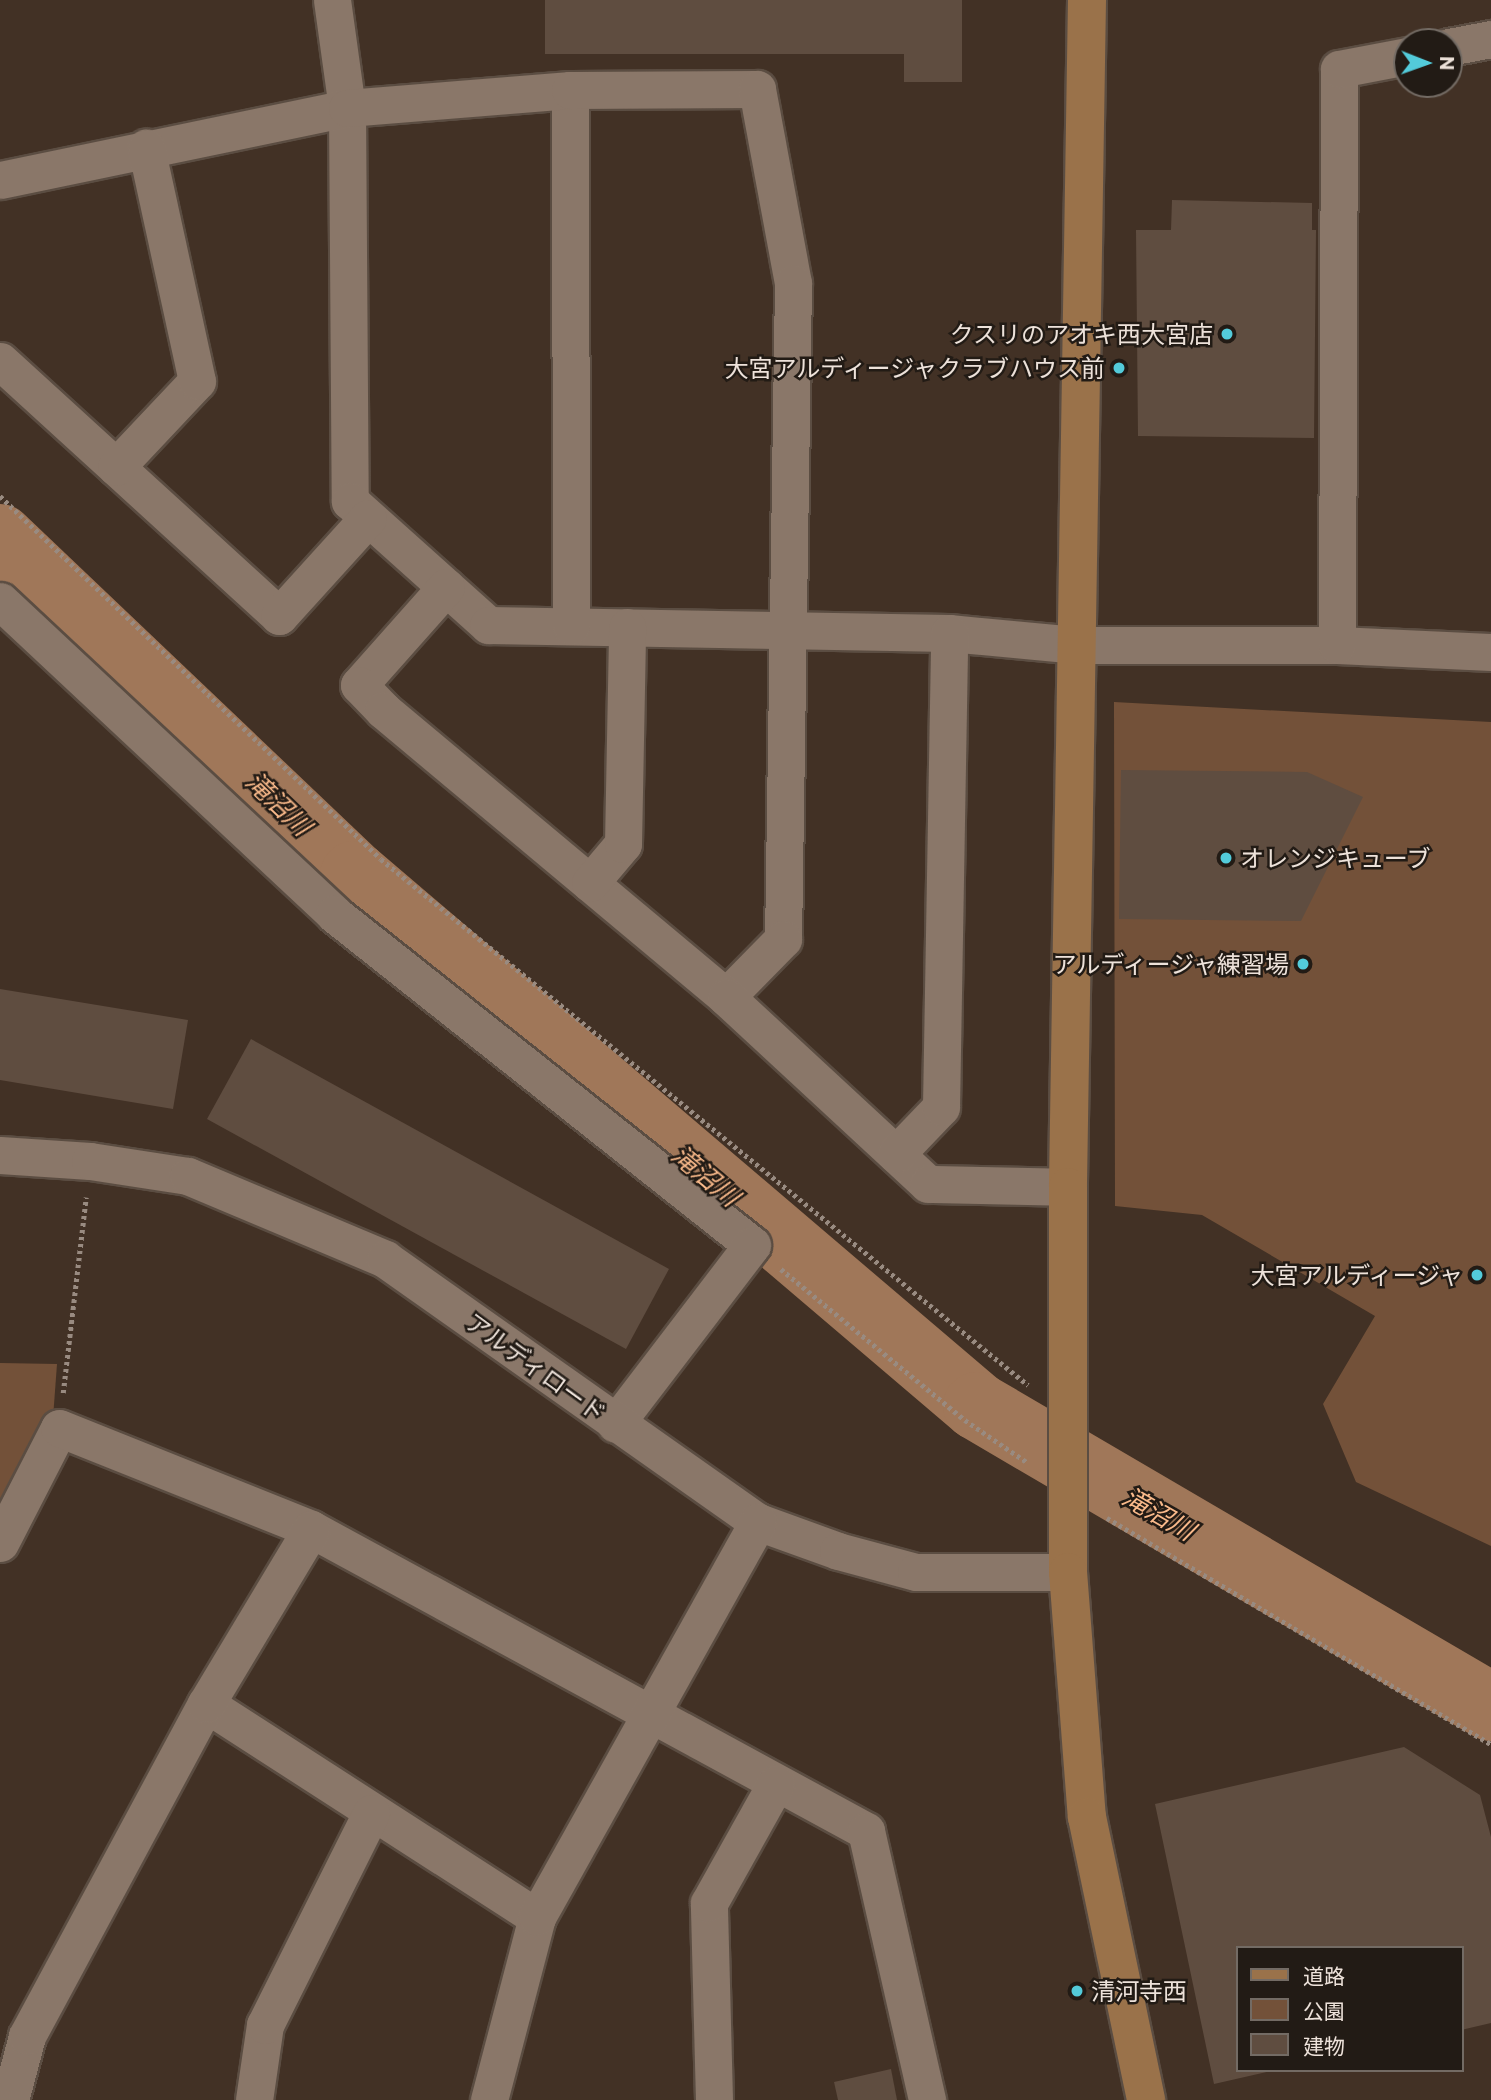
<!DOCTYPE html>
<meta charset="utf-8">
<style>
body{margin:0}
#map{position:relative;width:1491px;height:2100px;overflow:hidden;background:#423125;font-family:Commissioner,"Noto Sans JP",sans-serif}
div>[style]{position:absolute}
.green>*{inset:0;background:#735139}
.river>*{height:68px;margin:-34px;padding:0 34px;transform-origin:34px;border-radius:34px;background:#a07759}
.building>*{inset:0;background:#5f4d40}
.path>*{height:4.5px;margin-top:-2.25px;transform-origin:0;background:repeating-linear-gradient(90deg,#998b81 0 3.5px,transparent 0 7px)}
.roads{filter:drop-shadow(2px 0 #5b4d42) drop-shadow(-2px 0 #5b4d42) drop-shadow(0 2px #5b4d42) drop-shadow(0 -2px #5b4d42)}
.street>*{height:37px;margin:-18.5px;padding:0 18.5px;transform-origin:18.5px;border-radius:18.5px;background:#8a7769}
.secondary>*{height:38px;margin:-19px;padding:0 19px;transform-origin:19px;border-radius:19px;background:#9a724a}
.dots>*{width:19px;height:19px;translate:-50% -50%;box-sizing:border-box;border:4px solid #221b15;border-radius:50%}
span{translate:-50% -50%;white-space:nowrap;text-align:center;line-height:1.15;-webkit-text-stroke:5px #221b15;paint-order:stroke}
.poi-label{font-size:24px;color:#ede2da}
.right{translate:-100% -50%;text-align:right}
.left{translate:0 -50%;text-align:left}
.street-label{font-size:24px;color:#ede2da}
.water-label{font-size:26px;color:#f9b98a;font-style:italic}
.legend{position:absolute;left:1236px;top:1946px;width:228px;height:126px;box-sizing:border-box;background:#221b15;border:2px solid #736b64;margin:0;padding:9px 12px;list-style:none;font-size:21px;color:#ede2da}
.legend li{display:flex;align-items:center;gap:14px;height:35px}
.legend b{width:35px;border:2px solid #736b64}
.north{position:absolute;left:1393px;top:28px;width:70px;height:70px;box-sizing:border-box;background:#221b15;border:2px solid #736b64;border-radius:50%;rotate:91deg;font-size:19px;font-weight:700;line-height:28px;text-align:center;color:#ede2da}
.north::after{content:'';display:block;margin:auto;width:24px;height:32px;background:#53cbda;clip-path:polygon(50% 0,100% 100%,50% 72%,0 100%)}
</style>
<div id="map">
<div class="green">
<i style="clip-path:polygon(1114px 702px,1491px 722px,1491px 1546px,1356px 1482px,1323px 1404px,1375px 1316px,1202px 1215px,1115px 1206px)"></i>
<i style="clip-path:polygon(0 1363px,57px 1364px,53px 1418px,0 1515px)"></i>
</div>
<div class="river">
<i style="left:0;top:538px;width:489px;rotate:43.6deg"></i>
<i style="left:354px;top:875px;width:819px;rotate:40.44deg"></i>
<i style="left:977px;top:1406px;width:596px;rotate:30.35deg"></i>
</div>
<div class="building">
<i style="clip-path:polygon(545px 0,962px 0,962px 82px,904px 82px,904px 54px,545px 54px)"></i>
<i style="clip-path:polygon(1172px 200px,1312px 203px,1312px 230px,1316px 230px,1314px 438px,1138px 436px,1136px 230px,1171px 230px)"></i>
<i style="clip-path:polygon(1121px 770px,1307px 772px,1363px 797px,1301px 921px,1119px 919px)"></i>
<i style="clip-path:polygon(0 989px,188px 1020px,173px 1109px,0 1080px)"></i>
<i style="clip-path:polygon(251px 1039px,669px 1269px,626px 1349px,207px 1119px)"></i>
<i style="clip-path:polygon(1404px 1747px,1480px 1795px,1491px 1837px,1491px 2023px,1461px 2030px,1461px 1948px,1237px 1948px,1237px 2070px,1271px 2071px,1214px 2084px,1155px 1804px)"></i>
<i style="clip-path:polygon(891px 2069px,897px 2100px,838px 2100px,834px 2082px)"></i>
</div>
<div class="path">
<i style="left:0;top:496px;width:526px;rotate:43.61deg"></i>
<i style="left:381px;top:859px;width:834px;rotate:39.11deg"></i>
<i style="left:781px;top:1269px;width:238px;rotate:39.4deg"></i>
<i style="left:965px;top:1420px;width:76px;rotate:34.3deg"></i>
<i style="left:63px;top:1393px;width:197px;rotate:-83.3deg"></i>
<i style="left:1107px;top:1518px;width:446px;rotate:30.5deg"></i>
</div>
<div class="roads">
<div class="street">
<i style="left:332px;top:0;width:109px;rotate:82.1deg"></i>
<i style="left:347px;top:108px;width:393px;rotate:89.6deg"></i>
<i style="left:350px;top:501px;width:186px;rotate:41.9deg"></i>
<i style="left:488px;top:625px;width:461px;rotate:1deg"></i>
<i style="left:949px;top:633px;width:127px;rotate:5.4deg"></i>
<i style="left:1075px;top:645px;width:262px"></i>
<i style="left:1337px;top:645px;width:154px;rotate:2.6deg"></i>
<i style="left:1449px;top:47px;width:43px;rotate:-10.8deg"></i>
<i style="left:570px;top:90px;width:536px;rotate:89.89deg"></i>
<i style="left:0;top:180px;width:354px;rotate:-11.7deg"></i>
<i style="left:347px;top:108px;width:224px;rotate:-4.6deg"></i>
<i style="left:570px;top:90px;width:187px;rotate:-0.3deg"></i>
<i style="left:757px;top:89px;width:197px;rotate:79.5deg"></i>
<i style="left:793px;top:283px;width:656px;rotate:90.87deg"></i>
<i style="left:783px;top:939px;width:81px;rotate:134.5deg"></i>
<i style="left:0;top:361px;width:378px;rotate:42.4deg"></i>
<i style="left:279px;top:616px;width:132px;rotate:-47.8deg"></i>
<i style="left:116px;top:467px;width:118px;rotate:-46.7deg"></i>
<i style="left:197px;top:381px;width:239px;rotate:-102.3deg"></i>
<i style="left:446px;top:587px;width:131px;rotate:131.6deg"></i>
<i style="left:359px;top:685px;width:35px;rotate:46deg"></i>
<i style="left:383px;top:710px;width:447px;rotate:39.9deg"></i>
<i style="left:726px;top:997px;width:275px;rotate:42.8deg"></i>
<i style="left:928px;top:1184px;width:140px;rotate:1.2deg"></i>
<i style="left:0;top:601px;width:458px;rotate:43.1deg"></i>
<i style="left:334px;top:914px;width:533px;rotate:38.37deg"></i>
<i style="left:752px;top:1245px;width:225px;rotate:127.4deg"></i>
<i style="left:1337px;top:645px;width:576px;rotate:-89.8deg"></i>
<i style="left:1339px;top:69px;width:69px;rotate:-10.8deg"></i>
<i style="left:590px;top:883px;width:51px;rotate:-49.8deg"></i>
<i style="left:623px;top:844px;width:217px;rotate:-88.9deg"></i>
<i style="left:896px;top:1154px;width:65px;rotate:-46.2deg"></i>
<i style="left:941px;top:1107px;width:474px;rotate:-89deg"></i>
<i style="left:0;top:1155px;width:90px;rotate:3.8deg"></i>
<i style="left:90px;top:1161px;width:99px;rotate:8.7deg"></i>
<i style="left:188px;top:1176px;width:214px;rotate:22.8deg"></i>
<i style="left:385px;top:1259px;width:456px;rotate:35.2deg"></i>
<i style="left:758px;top:1522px;width:85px;rotate:19.9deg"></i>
<i style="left:838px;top:1551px;width:81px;rotate:15.1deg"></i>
<i style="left:916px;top:1572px;width:152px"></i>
<i style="left:0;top:1543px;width:129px;rotate:-62.8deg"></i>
<i style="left:59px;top:1428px;width:271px;rotate:21.8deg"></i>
<i style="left:311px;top:1529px;width:632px;rotate:28.55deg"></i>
<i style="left:866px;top:1831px;width:276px;rotate:77.2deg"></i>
<i style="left:206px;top:1704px;width:394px;rotate:32.8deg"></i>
<i style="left:10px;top:2100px;width:66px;rotate:-75.1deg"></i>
<i style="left:27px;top:2036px;width:377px;rotate:-61.7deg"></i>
<i style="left:206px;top:1704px;width:204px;rotate:-59deg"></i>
<i style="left:254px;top:2100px;width:76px;rotate:-81.7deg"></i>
<i style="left:265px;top:2025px;width:237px;rotate:-63.4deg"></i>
<i style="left:489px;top:2100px;width:189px;rotate:-75.3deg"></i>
<i style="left:537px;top:1917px;width:453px;rotate:-60.8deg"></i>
<i style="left:714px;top:2100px;width:197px;rotate:-91.5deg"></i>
<i style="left:709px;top:1903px;width:137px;rotate:-60.8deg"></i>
</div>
<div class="secondary">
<i style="left:1087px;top:0;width:1187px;rotate:90.92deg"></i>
<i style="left:1068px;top:1187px;width:385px;rotate:90deg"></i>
<i style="left:1068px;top:1572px;width:246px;rotate:85.6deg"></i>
<i style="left:1087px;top:1817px;width:289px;rotate:78.2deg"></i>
</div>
</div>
<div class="dots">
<i style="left:1227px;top:334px;background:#53cbda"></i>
<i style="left:1119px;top:368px;background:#53cbda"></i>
<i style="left:1226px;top:858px;background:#53cbda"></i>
<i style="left:1303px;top:964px;background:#53cbda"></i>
<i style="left:1477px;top:1275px;background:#53cbda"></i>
<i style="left:1077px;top:1991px;background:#53cbda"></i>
</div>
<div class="poi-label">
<span class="right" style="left:1213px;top:334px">クスリのアオキ西大宮店</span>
<span class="right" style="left:1105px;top:368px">大宮アルディージャクラブハウス前</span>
<span class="left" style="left:1240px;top:858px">オレンジキューブ</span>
<span class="right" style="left:1289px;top:964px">アルディージャ練習場</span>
<span class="right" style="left:1463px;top:1275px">大宮アルディージャ</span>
<span class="left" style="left:1091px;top:1991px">清河寺西</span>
</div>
<div class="street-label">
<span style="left:536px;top:1367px;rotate:36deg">アルディロード</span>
</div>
<div class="water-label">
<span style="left:279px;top:803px;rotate:44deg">滝沼川</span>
<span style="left:706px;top:1175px;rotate:40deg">滝沼川</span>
<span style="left:1159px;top:1513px;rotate:30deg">滝沼川</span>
</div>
<ul class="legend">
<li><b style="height:9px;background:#9a724a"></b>道路</li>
<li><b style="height:19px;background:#735139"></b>公園</li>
<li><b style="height:19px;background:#5f4d40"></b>建物</li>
</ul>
<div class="north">N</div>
</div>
